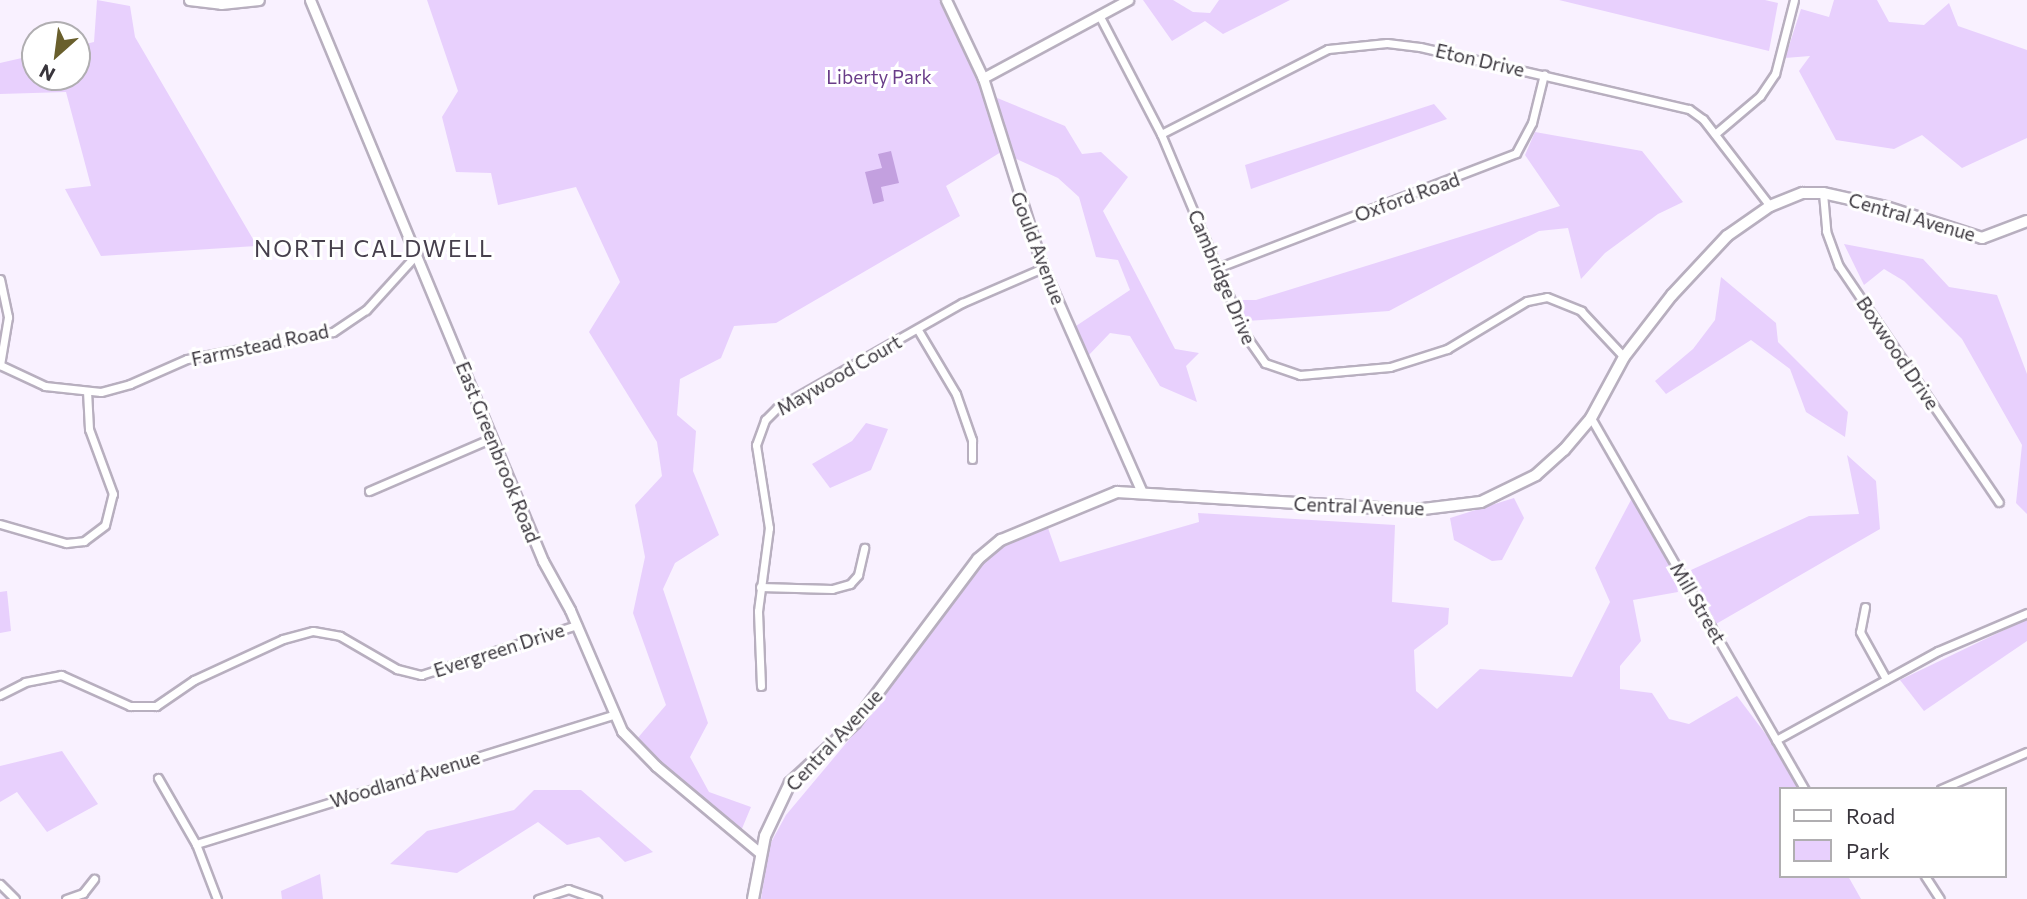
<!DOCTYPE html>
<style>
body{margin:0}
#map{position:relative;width:2027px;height:899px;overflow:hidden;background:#f9f1ff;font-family:Commissioner,sans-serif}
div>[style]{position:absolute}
.green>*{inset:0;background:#e8d0fd}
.water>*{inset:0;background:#c3a0df}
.roads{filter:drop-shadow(2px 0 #b8afbf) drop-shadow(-2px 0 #b8afbf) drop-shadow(0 2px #b8afbf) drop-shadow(0 -2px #b8afbf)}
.minor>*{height:7px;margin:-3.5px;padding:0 3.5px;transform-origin:3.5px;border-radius:3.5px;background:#fff}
.tertiary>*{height:9px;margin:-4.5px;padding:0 4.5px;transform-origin:4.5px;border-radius:4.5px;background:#fff}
.secondary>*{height:10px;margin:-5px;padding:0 5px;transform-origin:5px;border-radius:5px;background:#fff}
span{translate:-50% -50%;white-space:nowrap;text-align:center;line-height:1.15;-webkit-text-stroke:6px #fff;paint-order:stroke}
.street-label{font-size:19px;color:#39353c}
.park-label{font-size:19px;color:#693c88}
.quarter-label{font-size:23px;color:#463f4c;letter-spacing:2px}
.legend{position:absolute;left:1779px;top:787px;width:228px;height:91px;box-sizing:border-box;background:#fff;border:2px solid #b0aeb1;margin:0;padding:9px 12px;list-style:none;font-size:21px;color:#39353c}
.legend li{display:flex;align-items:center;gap:14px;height:35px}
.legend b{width:35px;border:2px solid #b0aeb1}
.north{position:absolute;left:21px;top:21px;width:70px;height:70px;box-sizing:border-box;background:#fff;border:2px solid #b0aeb1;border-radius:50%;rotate:208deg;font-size:19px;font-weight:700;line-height:28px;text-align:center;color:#39353c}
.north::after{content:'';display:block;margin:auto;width:24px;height:32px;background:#695f2c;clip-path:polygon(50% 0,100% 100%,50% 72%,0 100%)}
</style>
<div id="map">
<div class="green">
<i style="clip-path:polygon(97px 0,130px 6px,135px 37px,257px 246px,101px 256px,65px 189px,91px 186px,66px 92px,0 94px,0 63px,35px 55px,35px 77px,77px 77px,77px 46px,94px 42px)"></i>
<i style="clip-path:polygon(427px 0,943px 0,985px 93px,1065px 126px,1082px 154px,1101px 152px,1128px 177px,1103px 211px,1175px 349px,1199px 353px,1186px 366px,1197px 402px,1160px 386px,1130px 336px,1110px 333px,1088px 356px,1076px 326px,1130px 290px,1118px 260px,1096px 257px,1079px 197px,1058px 178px,1001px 152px,946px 186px,960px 216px,776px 323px,734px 326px,721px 358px,680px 379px,677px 415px,696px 431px,693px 471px,719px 535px,675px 563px,663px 589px,708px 723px,690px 757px,709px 792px,751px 807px,741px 831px,636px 740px,666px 705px,633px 613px,645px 557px,635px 505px,662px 476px,657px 442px,589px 332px,620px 282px,576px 187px,498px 205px,491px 173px,456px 172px,442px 117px,458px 91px)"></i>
<i style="clip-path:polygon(1143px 0,1173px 0,1193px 12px,1210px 13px,1219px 0,1290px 0,1223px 34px,1205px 21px,1172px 41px)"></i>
<i style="clip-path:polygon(1559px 0,1765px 0,1778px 3px,1769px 51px)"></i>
<i style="clip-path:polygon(1834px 0,1877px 0,1889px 22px,1924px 25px,1949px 3px,1958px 26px,2027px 50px,2027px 138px,1962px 168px,1922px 135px,1894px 149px,1836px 140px,1799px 71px,1810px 56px,1785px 58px,1801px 9px,1829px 17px)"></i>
<i style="clip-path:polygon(1434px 104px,1447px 119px,1251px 189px,1245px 165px)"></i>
<i style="clip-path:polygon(1535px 132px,1642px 151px,1683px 202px,1658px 214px,1605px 253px,1581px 279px,1568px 228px,1539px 231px,1389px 311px,1247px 321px,1239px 300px,1256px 300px,1560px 206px,1525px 155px)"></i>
<i style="clip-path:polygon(1844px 244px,1923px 259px,1949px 287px,1997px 295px,2027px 374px,2027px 514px,2016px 503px,2022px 445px,1962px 339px,1904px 281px,1884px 269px,1864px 285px)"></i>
<i style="clip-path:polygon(1721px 277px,1776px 323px,1778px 342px,1848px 412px,1845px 437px,1806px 412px,1790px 369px,1751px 340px,1666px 394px,1655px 381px,1693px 349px,1715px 320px)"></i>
<i style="clip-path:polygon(866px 423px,888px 429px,871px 470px,830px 488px,812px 464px,852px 441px)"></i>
<i style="clip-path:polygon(1847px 455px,1876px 481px,1880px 529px,1716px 624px,1691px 570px,1809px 516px,1859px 514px)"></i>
<i style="clip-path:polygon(1514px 498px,1524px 518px,1502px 560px,1492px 561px,1454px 540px,1450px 518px)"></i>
<i style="clip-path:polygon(1632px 498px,1673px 568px,1678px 592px,1633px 600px,1641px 641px,1620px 666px,1620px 689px,1652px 693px,1669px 719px,1689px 724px,1737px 696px,1780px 753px,1800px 789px,1780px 789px,1780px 876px,1848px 876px,1861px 899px,761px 899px,769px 846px,786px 815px,863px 723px,986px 559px,1008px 540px,1048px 528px,1060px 562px,1199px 522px,1198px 513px,1395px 525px,1392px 602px,1449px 608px,1448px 624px,1414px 650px,1416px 691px,1437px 709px,1480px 669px,1572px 677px,1610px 602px,1595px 568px)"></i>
<i style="clip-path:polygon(7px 591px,11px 631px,0 633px,0 592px)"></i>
<i style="clip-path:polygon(2027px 619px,2027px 641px,1924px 711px,1900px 680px)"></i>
<i style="clip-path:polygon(62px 751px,98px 804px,47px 832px,17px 792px,0 802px,0 766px)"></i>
<i style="clip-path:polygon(534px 790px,581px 790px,653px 852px,625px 862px,599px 837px,567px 845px,538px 822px,457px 873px,390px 864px,427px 831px,514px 810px)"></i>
<i style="clip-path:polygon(320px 874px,323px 899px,282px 899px,281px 891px)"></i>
</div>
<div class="water">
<i style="clip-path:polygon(891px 151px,899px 183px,881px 187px,884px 201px,873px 204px,865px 172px,882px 168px,878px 154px)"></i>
</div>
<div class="roads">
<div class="minor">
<i style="left:1099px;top:15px;width:134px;rotate:62.5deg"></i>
<i style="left:1161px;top:134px;width:219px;rotate:67.2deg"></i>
<i style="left:1246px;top:336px;width:33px;rotate:55deg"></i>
<i style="left:1265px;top:363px;width:37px;rotate:19deg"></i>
<i style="left:1300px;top:375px;width:90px;rotate:-5.1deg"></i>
<i style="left:1390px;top:367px;width:60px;rotate:-17.5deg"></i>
<i style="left:1447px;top:349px;width:93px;rotate:-31deg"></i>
<i style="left:1527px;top:301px;width:20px;rotate:-11deg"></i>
<i style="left:1547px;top:297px;width:37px;rotate:22deg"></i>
<i style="left:1581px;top:311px;width:63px;rotate:46.9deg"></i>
<i style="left:1161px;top:134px;width:187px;rotate:-27deg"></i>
<i style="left:1328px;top:49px;width:59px;rotate:-5.8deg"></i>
<i style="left:1387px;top:43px;width:33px;rotate:7deg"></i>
<i style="left:1420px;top:47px;width:276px;rotate:13deg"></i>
<i style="left:1689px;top:109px;width:17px;rotate:36deg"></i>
<i style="left:1703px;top:119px;width:110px;rotate:52.4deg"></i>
<i style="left:1715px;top:134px;width:59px;rotate:-40.2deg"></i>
<i style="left:1760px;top:96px;width:27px;rotate:-56deg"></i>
<i style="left:1775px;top:74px;width:76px;rotate:-75.6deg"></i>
<i style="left:1823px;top:193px;width:38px;rotate:85deg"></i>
<i style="left:1826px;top:231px;width:37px;rotate:70deg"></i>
<i style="left:1839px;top:266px;width:285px;rotate:55.9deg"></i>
<i style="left:1217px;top:268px;width:320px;rotate:-21deg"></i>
<i style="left:1516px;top:153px;width:34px;rotate:-62deg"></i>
<i style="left:1532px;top:123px;width:50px;rotate:-76.2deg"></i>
<i style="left:0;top:279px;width:39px;rotate:78deg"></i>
<i style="left:8px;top:317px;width:49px;rotate:99.5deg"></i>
<i style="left:0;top:365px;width:50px;rotate:25deg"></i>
<i style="left:45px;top:386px;width:56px;rotate:6.1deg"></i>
<i style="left:101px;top:392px;width:30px;rotate:-15deg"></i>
<i style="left:130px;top:384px;width:62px;rotate:-23.7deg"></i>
<i style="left:187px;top:359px;width:148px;rotate:-10.5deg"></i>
<i style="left:333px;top:332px;width:40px;rotate:-34deg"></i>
<i style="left:366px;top:310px;width:76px;rotate:-47.7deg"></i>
<i style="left:918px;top:330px;width:74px;rotate:59.3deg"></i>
<i style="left:956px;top:394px;width:49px;rotate:70.8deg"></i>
<i style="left:972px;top:440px;width:19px;rotate:90deg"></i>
<i style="left:1591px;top:418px;width:428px;rotate:60.1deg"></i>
<i style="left:369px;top:491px;width:134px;rotate:-23.3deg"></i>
<i style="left:0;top:524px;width:69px;rotate:16.1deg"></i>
<i style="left:66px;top:543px;width:18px;rotate:-6deg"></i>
<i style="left:84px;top:541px;width:26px;rotate:-37deg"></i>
<i style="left:105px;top:525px;width:32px;rotate:-76deg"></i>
<i style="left:113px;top:494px;width:69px;rotate:-110.3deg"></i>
<i style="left:89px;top:429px;width:37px;rotate:-93deg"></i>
<i style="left:760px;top:587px;width:72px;rotate:1.6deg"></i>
<i style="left:832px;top:589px;width:19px;rotate:-16deg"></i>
<i style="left:850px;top:584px;width:12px;rotate:-48deg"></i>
<i style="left:858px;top:575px;width:28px;rotate:-77deg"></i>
<i style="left:1865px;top:607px;width:25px;rotate:101deg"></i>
<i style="left:1860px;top:632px;width:54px;rotate:61deg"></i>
<i style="left:761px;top:686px;width:75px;rotate:-92.3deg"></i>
<i style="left:758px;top:611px;width:84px;rotate:-82.5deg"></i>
<i style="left:769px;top:528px;width:84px;rotate:-98.9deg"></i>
<i style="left:756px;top:445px;width:27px;rotate:-70deg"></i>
<i style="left:765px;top:420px;width:17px;rotate:-45deg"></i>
<i style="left:777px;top:408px;width:213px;rotate:-29.6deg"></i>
<i style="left:962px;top:303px;width:88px;rotate:-23.4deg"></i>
<i style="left:0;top:695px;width:28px;rotate:-27deg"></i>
<i style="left:25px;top:682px;width:37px;rotate:-11deg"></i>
<i style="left:61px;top:675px;width:76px;rotate:24.2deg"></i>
<i style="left:130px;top:706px;width:26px"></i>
<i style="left:156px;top:706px;width:46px;rotate:-34.4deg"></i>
<i style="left:194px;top:680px;width:98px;rotate:-24.7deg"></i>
<i style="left:283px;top:639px;width:31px;rotate:-15deg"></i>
<i style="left:313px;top:631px;width:27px;rotate:10deg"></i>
<i style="left:340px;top:636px;width:66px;rotate:30.1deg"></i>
<i style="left:397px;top:669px;width:25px;rotate:14deg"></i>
<i style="left:421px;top:675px;width:164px;rotate:-17.8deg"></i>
<i style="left:1776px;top:740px;width:185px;rotate:-28.8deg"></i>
<i style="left:1938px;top:651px;width:97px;rotate:-23.1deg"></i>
<i style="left:158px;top:778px;width:76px;rotate:60.1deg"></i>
<i style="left:196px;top:844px;width:59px;rotate:69.1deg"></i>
<i style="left:1941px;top:789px;width:94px;rotate:-23.3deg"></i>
<i style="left:196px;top:844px;width:439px;rotate:-17.2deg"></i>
<i style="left:1925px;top:876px;width:27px;rotate:57deg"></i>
<i style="left:0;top:884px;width:21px;rotate:45deg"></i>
<i style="left:66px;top:899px;width:18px;rotate:-19deg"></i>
<i style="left:83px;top:893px;width:18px;rotate:-52deg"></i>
<i style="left:538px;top:899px;width:32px;rotate:-18deg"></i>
<i style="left:568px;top:889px;width:31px;rotate:19deg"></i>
</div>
<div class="tertiary">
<i style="left:189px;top:0;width:32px;rotate:7deg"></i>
<i style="left:221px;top:4px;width:38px;rotate:-6deg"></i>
<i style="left:310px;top:0;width:607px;rotate:67.45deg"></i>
<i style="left:543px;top:561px;width:56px;rotate:61.1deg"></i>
<i style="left:570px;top:610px;width:132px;rotate:66.7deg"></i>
<i style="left:622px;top:731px;width:49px;rotate:45.8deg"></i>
<i style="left:656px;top:766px;width:136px;rotate:39.9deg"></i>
<i style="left:946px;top:0;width:86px;rotate:64.6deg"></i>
<i style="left:983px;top:78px;width:199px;rotate:72.5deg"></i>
<i style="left:1043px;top:268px;width:245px;rotate:66.2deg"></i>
<i style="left:983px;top:78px;width:165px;rotate:-28.3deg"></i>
</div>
<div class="secondary">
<i style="left:753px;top:899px;width:64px;rotate:-79.2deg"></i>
<i style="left:765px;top:836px;width:59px;rotate:-64.7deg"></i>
<i style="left:790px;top:783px;width:88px;rotate:-42.7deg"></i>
<i style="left:855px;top:723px;width:205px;rotate:-53.1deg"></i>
<i style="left:978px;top:559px;width:30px;rotate:-40deg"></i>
<i style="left:1001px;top:540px;width:126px;rotate:-22.5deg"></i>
<i style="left:1117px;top:492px;width:299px;rotate:3.5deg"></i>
<i style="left:1415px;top:510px;width:66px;rotate:-6.9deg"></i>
<i style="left:1481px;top:502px;width:61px;rotate:-26.1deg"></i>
<i style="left:1536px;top:475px;width:38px;rotate:-42deg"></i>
<i style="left:1564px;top:450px;width:42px;rotate:-49.8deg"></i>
<i style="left:1591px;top:418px;width:69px;rotate:-61.6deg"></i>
<i style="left:1624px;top:357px;width:78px;rotate:-52.3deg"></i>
<i style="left:1672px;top:295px;width:81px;rotate:-47deg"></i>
<i style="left:1727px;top:236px;width:52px;rotate:-34.9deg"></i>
<i style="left:1770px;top:206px;width:35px;rotate:-22deg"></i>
<i style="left:1803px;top:193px;width:20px"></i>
<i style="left:1823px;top:193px;width:65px;rotate:12.5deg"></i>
<i style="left:1886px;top:207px;width:101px;rotate:17.9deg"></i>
<i style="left:1982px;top:238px;width:48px;rotate:-20.7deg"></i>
</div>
</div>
<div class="street-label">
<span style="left:1480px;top:60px;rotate:13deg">Eton Drive</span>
<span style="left:1407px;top:197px;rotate:-20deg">Oxford Road</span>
<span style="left:1912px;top:217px;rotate:16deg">Central Avenue</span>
<span style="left:1038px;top:248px;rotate:69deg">Gould Avenue</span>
<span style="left:1222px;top:277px;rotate:67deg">Cambridge Drive</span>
<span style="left:260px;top:345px;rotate:-12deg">Farmstead Road</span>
<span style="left:1898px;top:353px;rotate:56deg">Boxwood Drive</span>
<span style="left:839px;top:375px;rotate:-30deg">Maywood Court</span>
<span style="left:498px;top:452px;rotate:68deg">East Greenbrook Road</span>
<span style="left:1359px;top:506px;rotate:2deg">Central Avenue</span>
<span style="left:1698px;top:603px;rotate:60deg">Mill Street</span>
<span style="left:499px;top:650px;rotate:-18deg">Evergreen Drive</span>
<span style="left:834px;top:740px;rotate:-47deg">Central Avenue</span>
<span style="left:405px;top:779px;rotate:-17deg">Woodland Avenue</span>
</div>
<div class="park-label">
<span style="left:879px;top:77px">Liberty Park</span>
</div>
<div class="quarter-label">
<span style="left:374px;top:248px">NORTH CALDWELL</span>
</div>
<ul class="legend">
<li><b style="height:9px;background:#fff"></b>Road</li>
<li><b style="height:19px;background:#e8d0fd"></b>Park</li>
</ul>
<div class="north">N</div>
</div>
